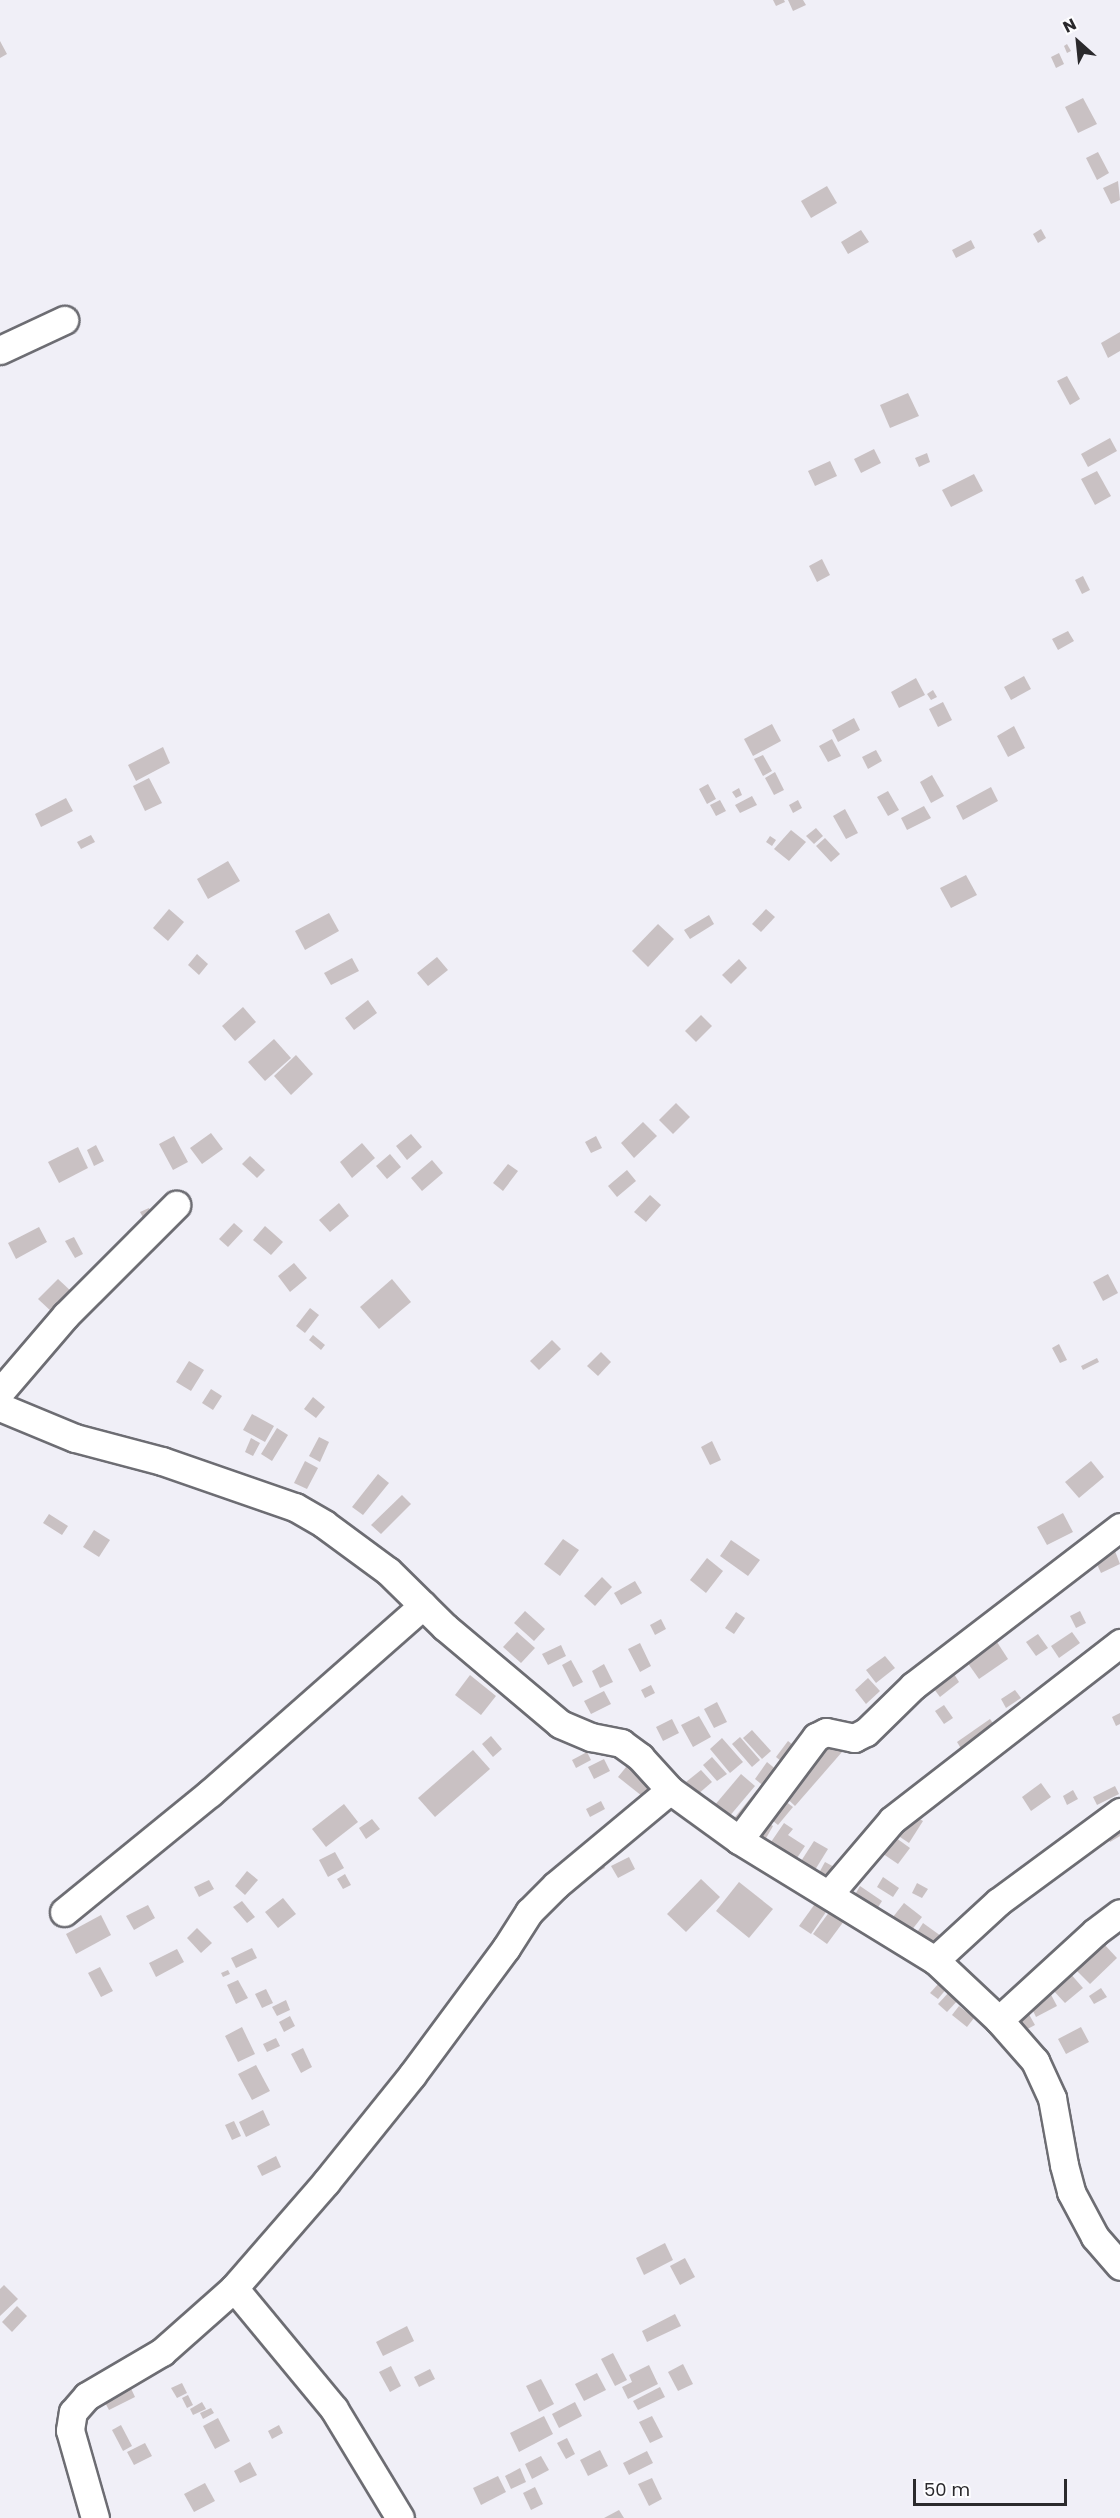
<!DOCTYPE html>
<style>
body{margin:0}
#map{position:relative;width:1120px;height:2518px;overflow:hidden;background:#f0eff7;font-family:Poppins,sans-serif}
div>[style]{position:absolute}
.building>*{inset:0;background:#c9c1c3}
.roads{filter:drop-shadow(2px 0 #6d6d73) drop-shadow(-2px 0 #6d6d73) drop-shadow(0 2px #6d6d73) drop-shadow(0 -2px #6d6d73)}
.minor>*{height:27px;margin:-13.5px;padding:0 13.5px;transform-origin:13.5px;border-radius:13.5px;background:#fff}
span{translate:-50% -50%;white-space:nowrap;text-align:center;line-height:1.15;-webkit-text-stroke:4.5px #fdfdff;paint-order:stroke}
.north{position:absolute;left:1048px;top:12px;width:60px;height:60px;-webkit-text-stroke:4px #fdfdff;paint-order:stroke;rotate:333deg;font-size:16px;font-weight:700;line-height:24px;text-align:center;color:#2a292c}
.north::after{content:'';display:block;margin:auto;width:21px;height:27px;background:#2a292c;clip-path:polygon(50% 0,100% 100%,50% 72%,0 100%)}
.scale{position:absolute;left:913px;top:2479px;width:154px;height:27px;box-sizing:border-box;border:3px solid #2a292c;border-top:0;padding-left:8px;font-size:18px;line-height:21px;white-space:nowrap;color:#2a292c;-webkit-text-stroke:4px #fdfdff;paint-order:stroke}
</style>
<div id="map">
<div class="building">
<i style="clip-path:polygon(773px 0,784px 0,785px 2px,776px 6px)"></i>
<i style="clip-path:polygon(788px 0,803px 0,806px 5px,793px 11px)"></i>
<i style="clip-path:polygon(0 41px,7px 54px,0 58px)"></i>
<i style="clip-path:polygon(1067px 44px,1071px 51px,1067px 53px,1064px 46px)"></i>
<i style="clip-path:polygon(1059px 53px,1064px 64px,1056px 68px,1051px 57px)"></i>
<i style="clip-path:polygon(1083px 98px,1097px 124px,1078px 133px,1065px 107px)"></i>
<i style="clip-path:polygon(1098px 152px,1109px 173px,1097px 180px,1086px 158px)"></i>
<i style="clip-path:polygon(1118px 181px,1120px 200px,1111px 204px,1103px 188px)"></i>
<i style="clip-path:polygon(827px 186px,837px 203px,811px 218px,801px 201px)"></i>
<i style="clip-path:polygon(1041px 229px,1046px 238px,1038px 243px,1033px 234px)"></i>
<i style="clip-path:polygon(861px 230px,869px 242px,848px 254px,841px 242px)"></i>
<i style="clip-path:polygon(971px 240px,975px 248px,956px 258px,952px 250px)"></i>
<i style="clip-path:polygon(1120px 332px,1120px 351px,1108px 358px,1101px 343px)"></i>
<i style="clip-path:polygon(1067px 376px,1080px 399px,1070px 405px,1057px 381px)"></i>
<i style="clip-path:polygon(908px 393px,919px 416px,890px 428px,880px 405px)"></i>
<i style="clip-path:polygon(1110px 438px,1117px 451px,1088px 467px,1081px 454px)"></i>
<i style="clip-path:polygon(874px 449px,881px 463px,861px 473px,854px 459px)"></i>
<i style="clip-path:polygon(927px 453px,930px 462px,919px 467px,915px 458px)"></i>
<i style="clip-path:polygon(830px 461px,837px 476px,815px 486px,808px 471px)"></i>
<i style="clip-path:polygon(1097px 471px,1111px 496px,1095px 505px,1081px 479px)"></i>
<i style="clip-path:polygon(974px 474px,983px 491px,951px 507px,942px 490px)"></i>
<i style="clip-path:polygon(822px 559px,830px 575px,817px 582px,809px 566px)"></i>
<i style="clip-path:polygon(1083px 576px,1090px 590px,1082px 594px,1075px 580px)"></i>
<i style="clip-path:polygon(1068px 631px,1074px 641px,1058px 650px,1052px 639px)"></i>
<i style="clip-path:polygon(1024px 676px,1031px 689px,1011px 700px,1004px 687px)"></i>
<i style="clip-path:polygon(916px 678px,925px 695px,899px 708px,891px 692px)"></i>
<i style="clip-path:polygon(933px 690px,937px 697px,931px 700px,927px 694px)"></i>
<i style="clip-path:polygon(943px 702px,952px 720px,938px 727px,929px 709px)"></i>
<i style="clip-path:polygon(854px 718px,860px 730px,838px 742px,832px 730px)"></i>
<i style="clip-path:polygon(772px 724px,781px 741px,753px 756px,744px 739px)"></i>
<i style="clip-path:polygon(1014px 726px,1025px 748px,1008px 757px,997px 736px)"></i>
<i style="clip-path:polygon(832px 739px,841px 756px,828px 762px,819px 746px)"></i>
<i style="clip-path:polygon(163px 747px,170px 763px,136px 781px,128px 765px)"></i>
<i style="clip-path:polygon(876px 750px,882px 761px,868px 769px,862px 757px)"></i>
<i style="clip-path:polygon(763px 755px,772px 771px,763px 776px,754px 759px)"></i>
<i style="clip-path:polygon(775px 772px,784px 790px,774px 795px,765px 778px)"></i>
<i style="clip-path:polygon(932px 775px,944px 796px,931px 803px,920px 782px)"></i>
<i style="clip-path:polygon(149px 778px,162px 803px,145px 811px,133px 786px)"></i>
<i style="clip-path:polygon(708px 784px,716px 799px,707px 804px,699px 789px)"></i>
<i style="clip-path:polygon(991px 787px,998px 801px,963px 820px,956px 806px)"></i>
<i style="clip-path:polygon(739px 788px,742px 795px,736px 798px,732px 792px)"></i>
<i style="clip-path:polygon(888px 791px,899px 810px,888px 816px,877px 797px)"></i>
<i style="clip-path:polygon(752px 796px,757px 805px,740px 813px,735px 805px)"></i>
<i style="clip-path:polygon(66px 798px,73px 811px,41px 827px,35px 814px)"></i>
<i style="clip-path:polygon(720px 800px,726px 811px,716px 816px,710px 805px)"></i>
<i style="clip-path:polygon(798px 800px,802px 808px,793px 813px,789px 805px)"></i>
<i style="clip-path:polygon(924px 806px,931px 818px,907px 830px,901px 818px)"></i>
<i style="clip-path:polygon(845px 809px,858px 833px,846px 839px,833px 816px)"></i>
<i style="clip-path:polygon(816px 828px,823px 836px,814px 844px,806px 836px)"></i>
<i style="clip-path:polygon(791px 830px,806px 842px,789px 861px,774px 849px)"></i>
<i style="clip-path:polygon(91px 835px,95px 842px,81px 849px,77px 842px)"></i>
<i style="clip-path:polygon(770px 836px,776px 840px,772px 846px,766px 842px)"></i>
<i style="clip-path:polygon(825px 838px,840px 854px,831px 862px,816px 846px)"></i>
<i style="clip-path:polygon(228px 861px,240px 881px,208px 899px,197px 879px)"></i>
<i style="clip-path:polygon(966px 875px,977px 895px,951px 908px,940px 888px)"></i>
<i style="clip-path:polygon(169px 909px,184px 922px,168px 941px,153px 928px)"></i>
<i style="clip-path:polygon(766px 909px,775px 917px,761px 932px,752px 924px)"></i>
<i style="clip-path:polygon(329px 913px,339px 931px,305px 950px,295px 931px)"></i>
<i style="clip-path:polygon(709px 915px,714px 924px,690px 939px,684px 930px)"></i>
<i style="clip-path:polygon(658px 924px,674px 939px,648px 967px,632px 951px)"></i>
<i style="clip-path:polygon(197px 954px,208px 964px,199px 975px,188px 965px)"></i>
<i style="clip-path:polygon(437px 957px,448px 970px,428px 986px,417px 973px)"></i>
<i style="clip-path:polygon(352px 958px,359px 971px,331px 985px,324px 973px)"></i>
<i style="clip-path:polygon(739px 959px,747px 968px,731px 984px,722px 975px)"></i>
<i style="clip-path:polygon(368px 1000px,377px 1013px,354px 1030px,345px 1018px)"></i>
<i style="clip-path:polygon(243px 1007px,256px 1022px,235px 1041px,222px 1026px)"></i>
<i style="clip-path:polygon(701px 1015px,712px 1026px,696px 1042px,685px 1031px)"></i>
<i style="clip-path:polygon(274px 1039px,291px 1058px,265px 1081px,248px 1062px)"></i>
<i style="clip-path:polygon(296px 1055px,313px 1074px,291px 1095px,274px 1076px)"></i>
<i style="clip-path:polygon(676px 1103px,690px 1117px,673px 1134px,659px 1120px)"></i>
<i style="clip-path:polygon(643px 1122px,657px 1136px,634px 1158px,621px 1143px)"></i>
<i style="clip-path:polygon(211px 1133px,223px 1149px,202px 1164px,190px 1148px)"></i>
<i style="clip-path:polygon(411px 1134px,422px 1147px,407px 1160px,396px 1146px)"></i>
<i style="clip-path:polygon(174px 1136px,188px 1162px,173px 1170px,159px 1144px)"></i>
<i style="clip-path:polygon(596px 1136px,602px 1148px,591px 1153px,585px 1142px)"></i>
<i style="clip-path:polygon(362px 1143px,375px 1158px,352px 1178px,340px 1162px)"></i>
<i style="clip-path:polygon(96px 1145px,104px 1161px,94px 1166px,87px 1150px)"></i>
<i style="clip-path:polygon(78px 1147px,88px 1168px,59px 1183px,48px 1162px)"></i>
<i style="clip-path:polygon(390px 1154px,401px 1167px,387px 1179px,376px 1166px)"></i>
<i style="clip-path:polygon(250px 1156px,265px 1170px,257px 1178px,242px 1164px)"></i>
<i style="clip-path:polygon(432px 1160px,443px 1173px,422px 1191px,411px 1178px)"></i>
<i style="clip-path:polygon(508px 1164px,518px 1171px,503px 1191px,493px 1183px)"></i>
<i style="clip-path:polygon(627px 1170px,636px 1181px,617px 1197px,608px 1186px)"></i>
<i style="clip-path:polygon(650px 1195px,661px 1205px,646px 1222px,634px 1212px)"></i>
<i style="clip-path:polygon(339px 1203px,349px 1216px,330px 1232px,319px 1220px)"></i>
<i style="clip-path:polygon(149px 1208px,153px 1217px,145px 1221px,140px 1212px)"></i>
<i style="clip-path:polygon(234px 1223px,243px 1231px,228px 1247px,219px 1239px)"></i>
<i style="clip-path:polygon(265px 1226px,283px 1242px,271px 1255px,253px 1240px)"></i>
<i style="clip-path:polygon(39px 1227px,47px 1242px,16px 1259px,8px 1243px)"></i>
<i style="clip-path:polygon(74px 1237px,83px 1254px,75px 1258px,65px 1241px)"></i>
<i style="clip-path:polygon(294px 1263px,307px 1278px,290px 1292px,278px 1276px)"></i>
<i style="clip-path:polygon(1108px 1274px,1118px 1293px,1103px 1301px,1093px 1282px)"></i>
<i style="clip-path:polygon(58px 1279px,73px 1293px,53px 1313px,38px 1299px)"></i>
<i style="clip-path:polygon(392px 1279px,411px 1302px,379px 1329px,360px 1307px)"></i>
<i style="clip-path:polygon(310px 1308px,319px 1315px,305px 1333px,296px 1326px)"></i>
<i style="clip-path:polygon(313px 1335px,325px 1345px,321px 1350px,309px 1340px)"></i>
<i style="clip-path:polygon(552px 1340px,561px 1349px,539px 1370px,530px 1361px)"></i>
<i style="clip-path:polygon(1059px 1344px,1067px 1360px,1060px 1363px,1052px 1348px)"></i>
<i style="clip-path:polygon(601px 1352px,611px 1362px,598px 1376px,587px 1366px)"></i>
<i style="clip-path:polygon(1097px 1358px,1099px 1362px,1083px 1370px,1081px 1366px)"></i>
<i style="clip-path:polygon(189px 1361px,204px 1370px,191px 1391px,176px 1382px)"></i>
<i style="clip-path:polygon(211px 1389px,222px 1396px,213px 1410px,202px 1403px)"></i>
<i style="clip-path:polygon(313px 1397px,325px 1407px,316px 1418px,304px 1409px)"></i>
<i style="clip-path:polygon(252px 1414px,274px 1426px,265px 1442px,243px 1430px)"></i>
<i style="clip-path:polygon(277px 1428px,288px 1435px,272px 1461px,261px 1454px)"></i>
<i style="clip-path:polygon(319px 1437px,329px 1442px,320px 1462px,309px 1456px)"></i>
<i style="clip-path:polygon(251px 1438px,260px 1443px,253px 1456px,245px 1452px)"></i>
<i style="clip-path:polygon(712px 1441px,721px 1460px,710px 1465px,701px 1447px)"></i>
<i style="clip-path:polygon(305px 1461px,318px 1468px,307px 1489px,294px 1483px)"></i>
<i style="clip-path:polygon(1091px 1461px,1104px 1477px,1079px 1498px,1065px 1482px)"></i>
<i style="clip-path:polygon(378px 1474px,389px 1483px,363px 1515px,352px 1507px)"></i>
<i style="clip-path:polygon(402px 1495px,411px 1504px,381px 1534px,371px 1525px)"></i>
<i style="clip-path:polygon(1063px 1513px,1073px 1532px,1047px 1545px,1037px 1527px)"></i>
<i style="clip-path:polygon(49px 1514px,68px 1526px,62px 1535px,43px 1523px)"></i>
<i style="clip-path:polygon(94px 1530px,110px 1540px,99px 1557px,83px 1547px)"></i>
<i style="clip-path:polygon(563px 1539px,579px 1550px,560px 1576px,544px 1564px)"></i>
<i style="clip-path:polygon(731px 1540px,760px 1560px,748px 1576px,720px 1556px)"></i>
<i style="clip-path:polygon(1115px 1551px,1120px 1564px,1101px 1573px,1095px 1560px)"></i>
<i style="clip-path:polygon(707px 1558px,723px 1571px,706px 1593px,690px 1580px)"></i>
<i style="clip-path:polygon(602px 1577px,612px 1587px,595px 1606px,584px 1596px)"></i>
<i style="clip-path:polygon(635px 1581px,642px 1593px,621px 1605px,614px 1593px)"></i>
<i style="clip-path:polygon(525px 1611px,545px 1629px,534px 1641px,514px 1623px)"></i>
<i style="clip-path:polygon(1080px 1611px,1086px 1623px,1076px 1628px,1070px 1616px)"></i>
<i style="clip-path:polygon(736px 1612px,745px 1618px,734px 1634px,725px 1628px)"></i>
<i style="clip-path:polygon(661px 1619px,666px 1629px,655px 1635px,650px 1625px)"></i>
<i style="clip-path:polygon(517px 1632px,535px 1648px,521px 1663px,503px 1647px)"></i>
<i style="clip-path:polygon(1072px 1632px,1080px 1643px,1059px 1658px,1051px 1646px)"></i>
<i style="clip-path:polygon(1038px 1634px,1048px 1648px,1036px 1656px,1026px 1642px)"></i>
<i style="clip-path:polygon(997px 1642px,1008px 1659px,979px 1679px,967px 1662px)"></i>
<i style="clip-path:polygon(640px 1643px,651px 1666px,640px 1672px,628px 1649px)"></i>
<i style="clip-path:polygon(561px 1645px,566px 1656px,548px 1665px,542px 1654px)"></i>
<i style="clip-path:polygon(885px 1656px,895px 1668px,876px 1683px,866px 1670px)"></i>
<i style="clip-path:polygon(571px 1660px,583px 1682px,573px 1687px,562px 1665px)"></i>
<i style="clip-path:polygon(604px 1664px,613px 1682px,600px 1688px,592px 1671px)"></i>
<i style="clip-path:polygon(954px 1674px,959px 1682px,940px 1697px,934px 1689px)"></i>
<i style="clip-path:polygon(470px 1675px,496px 1696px,481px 1715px,455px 1695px)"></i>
<i style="clip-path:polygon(868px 1678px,880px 1691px,866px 1704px,855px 1690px)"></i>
<i style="clip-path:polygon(651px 1685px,655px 1693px,645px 1698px,641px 1690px)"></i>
<i style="clip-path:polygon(1015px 1690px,1021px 1698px,1006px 1708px,1001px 1699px)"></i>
<i style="clip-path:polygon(604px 1691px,611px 1704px,591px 1714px,584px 1701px)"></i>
<i style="clip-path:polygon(717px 1702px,727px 1722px,714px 1728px,704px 1709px)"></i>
<i style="clip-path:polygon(944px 1705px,953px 1718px,944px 1724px,935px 1711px)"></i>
<i style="clip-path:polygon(1120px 1713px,1120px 1724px,1116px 1726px,1112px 1717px)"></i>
<i style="clip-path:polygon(699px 1716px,711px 1737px,693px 1747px,681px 1725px)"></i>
<i style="clip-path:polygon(672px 1719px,679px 1733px,663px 1741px,656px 1727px)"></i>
<i style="clip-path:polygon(990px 1719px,999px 1732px,965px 1755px,957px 1742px)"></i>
<i style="clip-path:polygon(752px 1730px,771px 1751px,762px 1759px,743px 1738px)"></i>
<i style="clip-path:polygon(491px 1736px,502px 1749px,493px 1757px,482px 1744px)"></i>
<i style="clip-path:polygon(740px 1737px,760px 1760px,752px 1767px,732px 1744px)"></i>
<i style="clip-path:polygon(722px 1738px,743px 1762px,730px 1773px,710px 1749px)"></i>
<i style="clip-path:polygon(826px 1738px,842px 1752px,795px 1806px,779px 1791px)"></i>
<i style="clip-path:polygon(788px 1741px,803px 1753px,790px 1768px,776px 1757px)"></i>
<i style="clip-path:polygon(473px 1750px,490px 1769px,435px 1817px,418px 1798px)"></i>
<i style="clip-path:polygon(587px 1752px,591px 1760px,576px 1768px,572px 1760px)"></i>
<i style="clip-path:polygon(712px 1757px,727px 1774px,717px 1781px,703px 1765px)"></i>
<i style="clip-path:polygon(604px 1759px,610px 1771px,594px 1779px,588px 1767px)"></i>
<i style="clip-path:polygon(631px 1761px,660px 1784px,647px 1800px,618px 1777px)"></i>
<i style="clip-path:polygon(767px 1762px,784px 1776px,771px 1792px,755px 1779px)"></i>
<i style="clip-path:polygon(701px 1770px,712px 1782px,697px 1795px,686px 1782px)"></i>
<i style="clip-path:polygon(741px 1774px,755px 1786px,728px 1818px,714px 1806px)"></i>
<i style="clip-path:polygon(1041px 1783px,1051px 1797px,1031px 1811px,1022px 1797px)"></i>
<i style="clip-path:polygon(1115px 1786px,1119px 1794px,1097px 1805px,1093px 1797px)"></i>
<i style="clip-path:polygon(757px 1790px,766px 1797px,740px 1829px,731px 1822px)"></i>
<i style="clip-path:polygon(1073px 1790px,1078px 1799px,1067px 1805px,1063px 1796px)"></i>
<i style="clip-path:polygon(777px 1795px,793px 1807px,778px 1825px,763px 1813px)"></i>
<i style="clip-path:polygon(601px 1801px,605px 1809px,590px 1817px,586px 1809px)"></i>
<i style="clip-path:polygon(344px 1804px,358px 1822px,326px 1847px,312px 1829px)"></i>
<i style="clip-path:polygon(907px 1812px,923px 1821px,909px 1843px,894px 1833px)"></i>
<i style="clip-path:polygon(372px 1819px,380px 1829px,366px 1839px,359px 1828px)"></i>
<i style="clip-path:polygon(762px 1819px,773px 1826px,765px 1840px,753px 1834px)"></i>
<i style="clip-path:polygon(1120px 1822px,1120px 1836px,1110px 1842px,1104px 1830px)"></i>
<i style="clip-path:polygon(784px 1823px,793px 1829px,788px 1835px,805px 1846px,797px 1858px,771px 1842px)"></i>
<i style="clip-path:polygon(885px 1830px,910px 1848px,898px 1864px,873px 1847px)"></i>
<i style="clip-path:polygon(814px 1841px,828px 1849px,810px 1878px,796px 1869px)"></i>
<i style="clip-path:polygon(335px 1852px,344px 1868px,328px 1877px,319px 1860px)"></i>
<i style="clip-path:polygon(629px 1857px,635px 1869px,618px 1878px,611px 1866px)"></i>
<i style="clip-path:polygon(600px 1859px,605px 1868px,595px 1873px,590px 1864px)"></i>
<i style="clip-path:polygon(825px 1862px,838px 1869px,828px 1888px,815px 1880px)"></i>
<i style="clip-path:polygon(247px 1871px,258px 1880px,245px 1895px,235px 1886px)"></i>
<i style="clip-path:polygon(345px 1874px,351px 1885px,343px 1889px,337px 1879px)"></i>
<i style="clip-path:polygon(883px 1877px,899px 1888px,893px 1897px,877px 1887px)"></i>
<i style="clip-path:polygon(701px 1879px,720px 1897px,686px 1932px,667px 1914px)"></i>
<i style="clip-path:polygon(209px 1880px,214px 1889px,199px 1897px,194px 1887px)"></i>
<i style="clip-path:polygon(739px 1882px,773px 1909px,749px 1938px,716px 1911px)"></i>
<i style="clip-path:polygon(917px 1883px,928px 1889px,922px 1898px,912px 1893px)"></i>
<i style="clip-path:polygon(860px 1886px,882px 1901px,875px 1912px,853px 1898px)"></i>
<i style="clip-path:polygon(283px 1898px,296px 1914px,278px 1928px,265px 1912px)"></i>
<i style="clip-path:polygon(242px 1901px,255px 1917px,247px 1923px,233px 1907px)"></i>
<i style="clip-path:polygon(817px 1901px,828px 1909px,811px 1934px,799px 1926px)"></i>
<i style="clip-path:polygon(904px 1903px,922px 1917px,911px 1931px,893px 1917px)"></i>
<i style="clip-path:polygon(148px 1905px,155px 1918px,134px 1930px,126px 1916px)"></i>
<i style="clip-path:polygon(830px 1911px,844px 1921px,827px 1944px,813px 1934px)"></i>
<i style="clip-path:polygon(101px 1915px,111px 1935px,76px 1954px,66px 1934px)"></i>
<i style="clip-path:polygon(923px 1923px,941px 1936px,934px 1947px,916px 1934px)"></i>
<i style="clip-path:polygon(197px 1928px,212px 1943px,201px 1953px,187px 1938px)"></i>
<i style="clip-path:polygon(1103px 1943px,1117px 1958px,1090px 1984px,1076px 1970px)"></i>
<i style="clip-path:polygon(252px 1948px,257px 1958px,236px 1968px,231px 1958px)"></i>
<i style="clip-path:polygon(177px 1949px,184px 1962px,156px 1977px,149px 1963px)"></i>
<i style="clip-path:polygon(100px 1967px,113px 1991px,101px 1997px,88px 1973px)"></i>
<i style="clip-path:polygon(228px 1970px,230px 1974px,223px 1977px,221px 1973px)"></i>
<i style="clip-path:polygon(1069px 1972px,1083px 1988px,1065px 2003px,1051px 1988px)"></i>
<i style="clip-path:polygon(238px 1980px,248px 1998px,236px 2004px,227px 1985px)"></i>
<i style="clip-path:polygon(940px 1982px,947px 1988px,938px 1999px,930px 1993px)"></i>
<i style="clip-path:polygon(1101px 1988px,1107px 1997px,1094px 2004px,1089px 1996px)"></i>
<i style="clip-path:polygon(266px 1989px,273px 2003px,262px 2008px,255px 1994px)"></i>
<i style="clip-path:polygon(1048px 1989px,1057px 2006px,1036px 2017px,1028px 2000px)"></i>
<i style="clip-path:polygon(950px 1991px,959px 1999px,947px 2012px,938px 2004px)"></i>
<i style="clip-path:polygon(286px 2000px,290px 2010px,277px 2016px,272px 2007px)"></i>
<i style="clip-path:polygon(959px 2006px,974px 2018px,967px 2027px,952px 2015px)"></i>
<i style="clip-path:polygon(1026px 2009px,1035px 2025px,1018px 2034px,1010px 2018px)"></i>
<i style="clip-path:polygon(290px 2016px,295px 2026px,284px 2032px,279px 2022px)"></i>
<i style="clip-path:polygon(242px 2027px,255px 2054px,238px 2062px,225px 2036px)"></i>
<i style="clip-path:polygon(1081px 2027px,1089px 2042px,1066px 2054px,1058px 2039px)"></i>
<i style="clip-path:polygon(276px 2038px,280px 2046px,267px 2052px,263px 2044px)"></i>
<i style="clip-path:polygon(303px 2048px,312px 2067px,301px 2073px,291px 2054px)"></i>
<i style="clip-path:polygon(256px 2065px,270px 2091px,252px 2100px,238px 2074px)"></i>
<i style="clip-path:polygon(263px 2110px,270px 2125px,246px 2137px,239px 2122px)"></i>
<i style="clip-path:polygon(234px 2121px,241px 2136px,232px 2140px,225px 2125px)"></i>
<i style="clip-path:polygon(276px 2156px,281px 2167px,262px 2176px,257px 2166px)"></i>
<i style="clip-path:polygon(665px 2243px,673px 2260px,644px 2275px,636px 2258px)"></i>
<i style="clip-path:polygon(685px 2258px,695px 2277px,680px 2285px,670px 2266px)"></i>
<i style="clip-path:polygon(4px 2285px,18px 2299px,0 2316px,0 2289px)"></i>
<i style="clip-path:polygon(17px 2306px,27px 2316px,12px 2332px,2px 2322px)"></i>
<i style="clip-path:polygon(675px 2314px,681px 2326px,647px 2342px,642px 2331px)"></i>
<i style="clip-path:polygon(407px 2326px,414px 2341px,383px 2356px,376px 2342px)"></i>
<i style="clip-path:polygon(613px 2353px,627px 2380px,615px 2386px,601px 2359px)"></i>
<i style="clip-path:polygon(683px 2364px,693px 2384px,678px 2391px,668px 2372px)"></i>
<i style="clip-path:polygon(649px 2365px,658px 2384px,628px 2399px,622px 2387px,632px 2382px,629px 2375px)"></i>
<i style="clip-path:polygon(391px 2366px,401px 2386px,390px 2392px,379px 2372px)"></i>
<i style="clip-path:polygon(430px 2369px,435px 2379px,419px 2387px,414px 2377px)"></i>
<i style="clip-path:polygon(597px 2373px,606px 2390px,584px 2401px,575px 2384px)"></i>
<i style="clip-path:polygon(541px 2379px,554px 2404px,539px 2412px,526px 2386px)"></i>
<i style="clip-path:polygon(128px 2382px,135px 2397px,109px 2410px,101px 2395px)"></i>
<i style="clip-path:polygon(182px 2383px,187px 2393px,177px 2398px,171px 2388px)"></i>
<i style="clip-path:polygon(660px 2387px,665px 2397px,638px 2410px,633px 2401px)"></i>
<i style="clip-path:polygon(188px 2395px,193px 2405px,187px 2408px,182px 2398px)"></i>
<i style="clip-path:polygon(202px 2402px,206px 2409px,193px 2415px,190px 2409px)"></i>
<i style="clip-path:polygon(575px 2402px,582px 2416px,559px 2428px,552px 2414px)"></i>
<i style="clip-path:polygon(211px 2408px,214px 2413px,203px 2419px,200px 2413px)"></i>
<i style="clip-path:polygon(544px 2416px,553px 2434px,519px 2452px,510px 2433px)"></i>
<i style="clip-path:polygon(652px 2416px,663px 2437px,650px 2443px,639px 2422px)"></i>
<i style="clip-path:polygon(218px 2418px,230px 2441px,215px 2449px,203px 2426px)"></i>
<i style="clip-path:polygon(121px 2425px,132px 2446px,123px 2451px,112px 2430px)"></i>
<i style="clip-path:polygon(279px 2425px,283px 2433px,272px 2439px,268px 2431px)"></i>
<i style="clip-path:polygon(567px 2438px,575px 2454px,566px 2459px,557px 2443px)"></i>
<i style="clip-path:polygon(145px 2443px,152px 2456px,134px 2465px,127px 2452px)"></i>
<i style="clip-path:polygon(600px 2450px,608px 2466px,588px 2476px,580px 2460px)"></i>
<i style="clip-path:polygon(647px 2451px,653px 2463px,629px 2475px,623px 2463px)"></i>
<i style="clip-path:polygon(541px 2456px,549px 2470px,532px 2479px,525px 2464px)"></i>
<i style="clip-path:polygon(250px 2462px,257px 2475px,240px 2483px,234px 2471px)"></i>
<i style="clip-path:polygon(520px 2468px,526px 2482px,511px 2489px,505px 2476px)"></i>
<i style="clip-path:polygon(498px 2476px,506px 2492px,481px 2505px,473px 2488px)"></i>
<i style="clip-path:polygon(652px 2478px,662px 2499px,649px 2506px,638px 2484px)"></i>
<i style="clip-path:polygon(205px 2483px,215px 2501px,194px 2512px,184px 2494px)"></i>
<i style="clip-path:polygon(535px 2487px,543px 2504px,531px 2510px,523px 2493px)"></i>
<i style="clip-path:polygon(619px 2510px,624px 2518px,604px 2518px)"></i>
</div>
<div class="roads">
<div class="minor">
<i style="left:0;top:350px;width:71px;rotate:-25.1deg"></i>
<i style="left:0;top:1392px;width:101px;rotate:-49.4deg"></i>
<i style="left:66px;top:1315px;width:156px;rotate:-45deg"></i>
<i style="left:0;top:1407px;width:81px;rotate:22.5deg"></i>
<i style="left:75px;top:1438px;width:90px;rotate:14.8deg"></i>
<i style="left:162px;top:1461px;width:141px;rotate:19.1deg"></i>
<i style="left:295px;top:1507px;width:34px;rotate:30deg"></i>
<i style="left:324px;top:1524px;width:79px;rotate:36.3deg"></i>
<i style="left:388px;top:1571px;width:80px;rotate:44.5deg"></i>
<i style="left:445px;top:1627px;width:150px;rotate:40.1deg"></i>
<i style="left:560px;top:1724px;width:34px;rotate:23deg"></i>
<i style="left:591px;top:1737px;width:31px;rotate:11deg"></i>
<i style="left:621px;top:1743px;width:24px;rotate:36deg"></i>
<i style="left:640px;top:1757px;width:45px;rotate:47.7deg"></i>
<i style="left:670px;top:1790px;width:85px;rotate:35.9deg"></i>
<i style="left:739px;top:1840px;width:230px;rotate:31.5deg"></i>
<i style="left:935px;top:1960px;width:88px;rotate:43.2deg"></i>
<i style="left:999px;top:2020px;width:55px;rotate:48.7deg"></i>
<i style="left:1035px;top:2061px;width:41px;rotate:65.3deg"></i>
<i style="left:1052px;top:2098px;width:68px;rotate:79.8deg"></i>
<i style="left:1064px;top:2165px;width:28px;rotate:75deg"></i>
<i style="left:1071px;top:2192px;width:51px;rotate:61.9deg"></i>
<i style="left:1095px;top:2237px;width:38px;rotate:49deg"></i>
<i style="left:739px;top:1840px;width:129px;rotate:-53.2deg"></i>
<i style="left:816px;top:1737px;width:11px;rotate:-27deg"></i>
<i style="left:826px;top:1732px;width:29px;rotate:12deg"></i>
<i style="left:854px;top:1738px;width:13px;rotate:-27deg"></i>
<i style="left:866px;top:1732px;width:66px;rotate:-44.4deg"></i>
<i style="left:913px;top:1686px;width:261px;rotate:-37.5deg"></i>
<i style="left:829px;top:1894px;width:97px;rotate:-49.6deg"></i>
<i style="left:892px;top:1820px;width:289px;rotate:-37.8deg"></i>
<i style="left:64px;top:1912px;width:188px;rotate:-39.2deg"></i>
<i style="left:210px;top:1793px;width:284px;rotate:-41.4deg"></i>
<i style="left:935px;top:1960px;width:86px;rotate:-42.6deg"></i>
<i style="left:998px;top:1902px;width:152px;rotate:-36.4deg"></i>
<i style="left:999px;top:2020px;width:130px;rotate:-42.5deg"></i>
<i style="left:1095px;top:1932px;width:31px;rotate:-37deg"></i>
<i style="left:234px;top:2288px;width:157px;rotate:50.4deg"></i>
<i style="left:334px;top:2409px;width:127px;rotate:58.8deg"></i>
<i style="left:95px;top:2518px;width:91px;rotate:-105.9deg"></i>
<i style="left:70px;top:2430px;width:18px;rotate:-81deg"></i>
<i style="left:73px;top:2412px;width:21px;rotate:-49deg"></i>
<i style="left:87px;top:2396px;width:87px;rotate:-30.4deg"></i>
<i style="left:162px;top:2352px;width:96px;rotate:-41.6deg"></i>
<i style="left:234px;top:2288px;width:140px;rotate:-49deg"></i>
<i style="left:326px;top:2182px;width:137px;rotate:-51.2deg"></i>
<i style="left:412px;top:2075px;width:158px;rotate:-53.5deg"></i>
<i style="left:506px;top:1948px;width:43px;rotate:-57.4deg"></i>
<i style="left:529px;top:1912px;width:38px;rotate:-45deg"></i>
<i style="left:556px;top:1885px;width:148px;rotate:-39.8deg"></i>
</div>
</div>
<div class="north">N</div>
<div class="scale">50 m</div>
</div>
